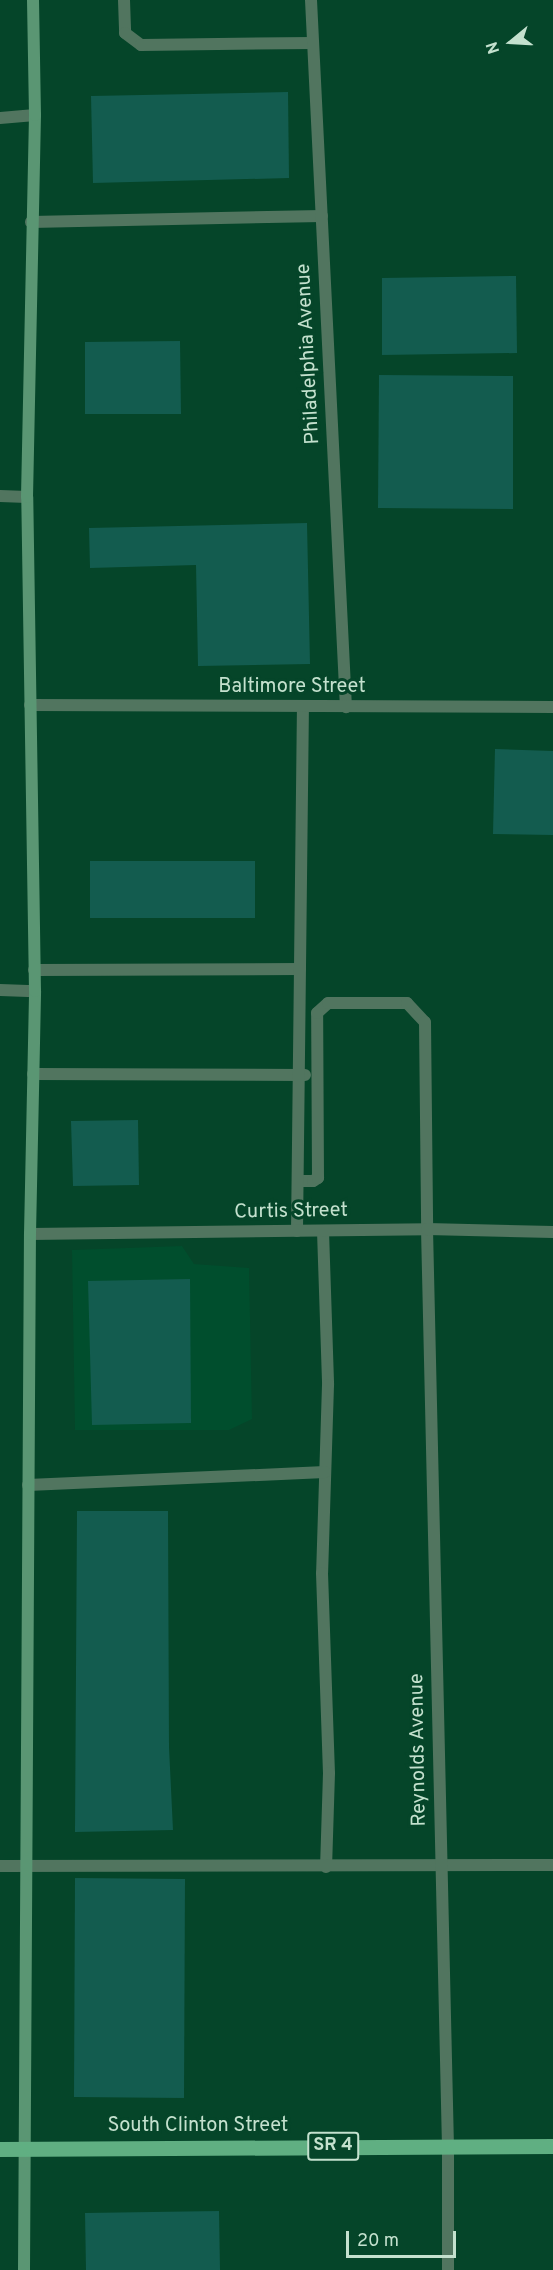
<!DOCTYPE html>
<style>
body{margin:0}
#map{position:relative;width:553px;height:2270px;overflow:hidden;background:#054529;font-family:Overpass,sans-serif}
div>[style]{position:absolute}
.built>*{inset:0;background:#004e2d}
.building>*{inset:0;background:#135c4f}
.lane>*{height:12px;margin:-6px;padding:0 6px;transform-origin:6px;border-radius:6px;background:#51755f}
.street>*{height:12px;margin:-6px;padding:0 6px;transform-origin:6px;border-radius:6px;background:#51755f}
.secondary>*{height:12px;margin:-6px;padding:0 6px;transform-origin:6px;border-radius:6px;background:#5a9673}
.primary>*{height:15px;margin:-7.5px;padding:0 7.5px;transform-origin:7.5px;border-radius:7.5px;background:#60af82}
span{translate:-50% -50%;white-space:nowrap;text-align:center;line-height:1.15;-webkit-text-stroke:6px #054529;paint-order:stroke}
.shield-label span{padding:2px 4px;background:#054529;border:2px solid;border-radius:4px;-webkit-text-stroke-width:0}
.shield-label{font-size:18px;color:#c4e1ce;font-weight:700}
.street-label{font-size:20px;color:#c4e1ce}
.north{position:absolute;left:481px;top:12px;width:60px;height:60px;-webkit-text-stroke:4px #054529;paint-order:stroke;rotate:252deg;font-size:16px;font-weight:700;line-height:24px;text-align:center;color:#c4e1ce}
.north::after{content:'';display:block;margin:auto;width:21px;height:27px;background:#c4e1ce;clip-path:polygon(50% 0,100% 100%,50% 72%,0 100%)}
.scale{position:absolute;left:346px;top:2231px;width:110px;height:27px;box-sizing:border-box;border:3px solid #c4e1ce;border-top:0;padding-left:8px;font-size:18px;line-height:21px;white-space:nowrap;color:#c4e1ce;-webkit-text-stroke:4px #054529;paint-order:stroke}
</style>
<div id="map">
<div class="built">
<i style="clip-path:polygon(182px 1246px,194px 1264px,249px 1268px,252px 1419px,229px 1430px,75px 1430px,72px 1250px)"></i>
</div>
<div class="building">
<i style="clip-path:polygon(288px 92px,289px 178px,93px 183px,91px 96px)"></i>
<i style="clip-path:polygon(516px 276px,517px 353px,382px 355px,382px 278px)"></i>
<i style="clip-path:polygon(180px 341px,181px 414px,85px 414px,85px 342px)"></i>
<i style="clip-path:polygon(379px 375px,513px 376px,513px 509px,378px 508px)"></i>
<i style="clip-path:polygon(307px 523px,310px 664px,198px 666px,196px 565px,90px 568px,89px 528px)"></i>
<i style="clip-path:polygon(495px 749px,553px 751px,553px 835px,493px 834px)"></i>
<i style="clip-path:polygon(90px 861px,255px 861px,255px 918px,90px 918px)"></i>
<i style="clip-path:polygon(138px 1120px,139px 1185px,73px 1186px,71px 1121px)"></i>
<i style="clip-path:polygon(190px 1279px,191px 1423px,92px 1425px,88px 1281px)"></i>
<i style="clip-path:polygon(77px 1511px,168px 1511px,169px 1747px,173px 1830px,75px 1832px)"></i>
<i style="clip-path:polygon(75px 1878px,185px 1879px,184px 2098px,74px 2097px)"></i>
<i style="clip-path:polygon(219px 2211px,220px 2270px,86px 2270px,85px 2213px)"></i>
</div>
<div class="lane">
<i style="left:124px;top:0;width:33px;rotate:88deg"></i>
<i style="left:125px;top:33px;width:20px;rotate:37deg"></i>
<i style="left:141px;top:45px;width:172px;rotate:-0.7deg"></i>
<i style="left:0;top:118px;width:35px;rotate:-5deg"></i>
<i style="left:31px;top:222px;width:291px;rotate:-1.2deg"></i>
<i style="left:0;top:496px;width:27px;rotate:2deg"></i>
<i style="left:34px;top:970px;width:266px;rotate:-0.2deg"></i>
<i style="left:33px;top:1074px;width:272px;rotate:0.2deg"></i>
<i style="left:298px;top:1181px;width:15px"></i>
<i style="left:313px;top:1181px;width:6px;rotate:-31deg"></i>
<i style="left:318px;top:1178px;width:165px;rotate:-90.3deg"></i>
<i style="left:317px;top:1013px;width:15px;rotate:-42deg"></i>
<i style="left:328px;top:1003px;width:79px"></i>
<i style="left:407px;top:1003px;width:26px;rotate:47deg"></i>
<i style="left:425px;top:1022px;width:207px;rotate:89.4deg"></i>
<i style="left:297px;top:1231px;width:525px;rotate:-89.35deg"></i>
<i style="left:323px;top:1231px;width:154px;rotate:88.1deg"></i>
<i style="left:328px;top:1385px;width:188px;rotate:91.8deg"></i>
<i style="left:322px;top:1573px;width:200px;rotate:88deg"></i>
<i style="left:329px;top:1773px;width:94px;rotate:91.8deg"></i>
<i style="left:28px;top:1485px;width:297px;rotate:-2.5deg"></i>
<i style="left:0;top:1866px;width:553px;rotate:-0.1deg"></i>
</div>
<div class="street">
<i style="left:311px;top:0;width:708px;rotate:87.17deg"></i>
<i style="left:30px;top:705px;width:523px;rotate:0.22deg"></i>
<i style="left:0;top:990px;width:35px;rotate:2deg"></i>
<i style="left:427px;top:1229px;width:916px;rotate:88.69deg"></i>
<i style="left:448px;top:2145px;width:125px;rotate:90deg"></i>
<i style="left:30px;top:1234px;width:397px;rotate:-0.7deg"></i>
<i style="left:427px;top:1229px;width:126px;rotate:1.4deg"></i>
</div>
<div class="secondary">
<i style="left:24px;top:2270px;width:1036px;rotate:-89.67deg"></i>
<i style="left:30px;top:1234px;width:243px;rotate:-88.8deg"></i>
<i style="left:35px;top:991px;width:494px;rotate:-90.9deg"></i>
<i style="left:27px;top:497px;width:382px;rotate:-88.8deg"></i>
<i style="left:35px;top:115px;width:115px;rotate:-91deg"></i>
</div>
<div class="primary">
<i style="left:0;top:2149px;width:553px;rotate:-0.31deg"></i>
</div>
<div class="shield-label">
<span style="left:333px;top:2146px">SR 4</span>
</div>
<div class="street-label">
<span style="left:309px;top:354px;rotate:-93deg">Philadelphia Avenue</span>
<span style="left:292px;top:687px">Baltimore Street</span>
<span style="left:291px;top:1212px;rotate:-1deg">Curtis Street</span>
<span style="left:419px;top:1750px;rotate:-91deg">Reynolds Avenue</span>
<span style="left:198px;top:2126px">South Clinton Street</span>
</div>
<div class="north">N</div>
<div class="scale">20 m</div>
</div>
